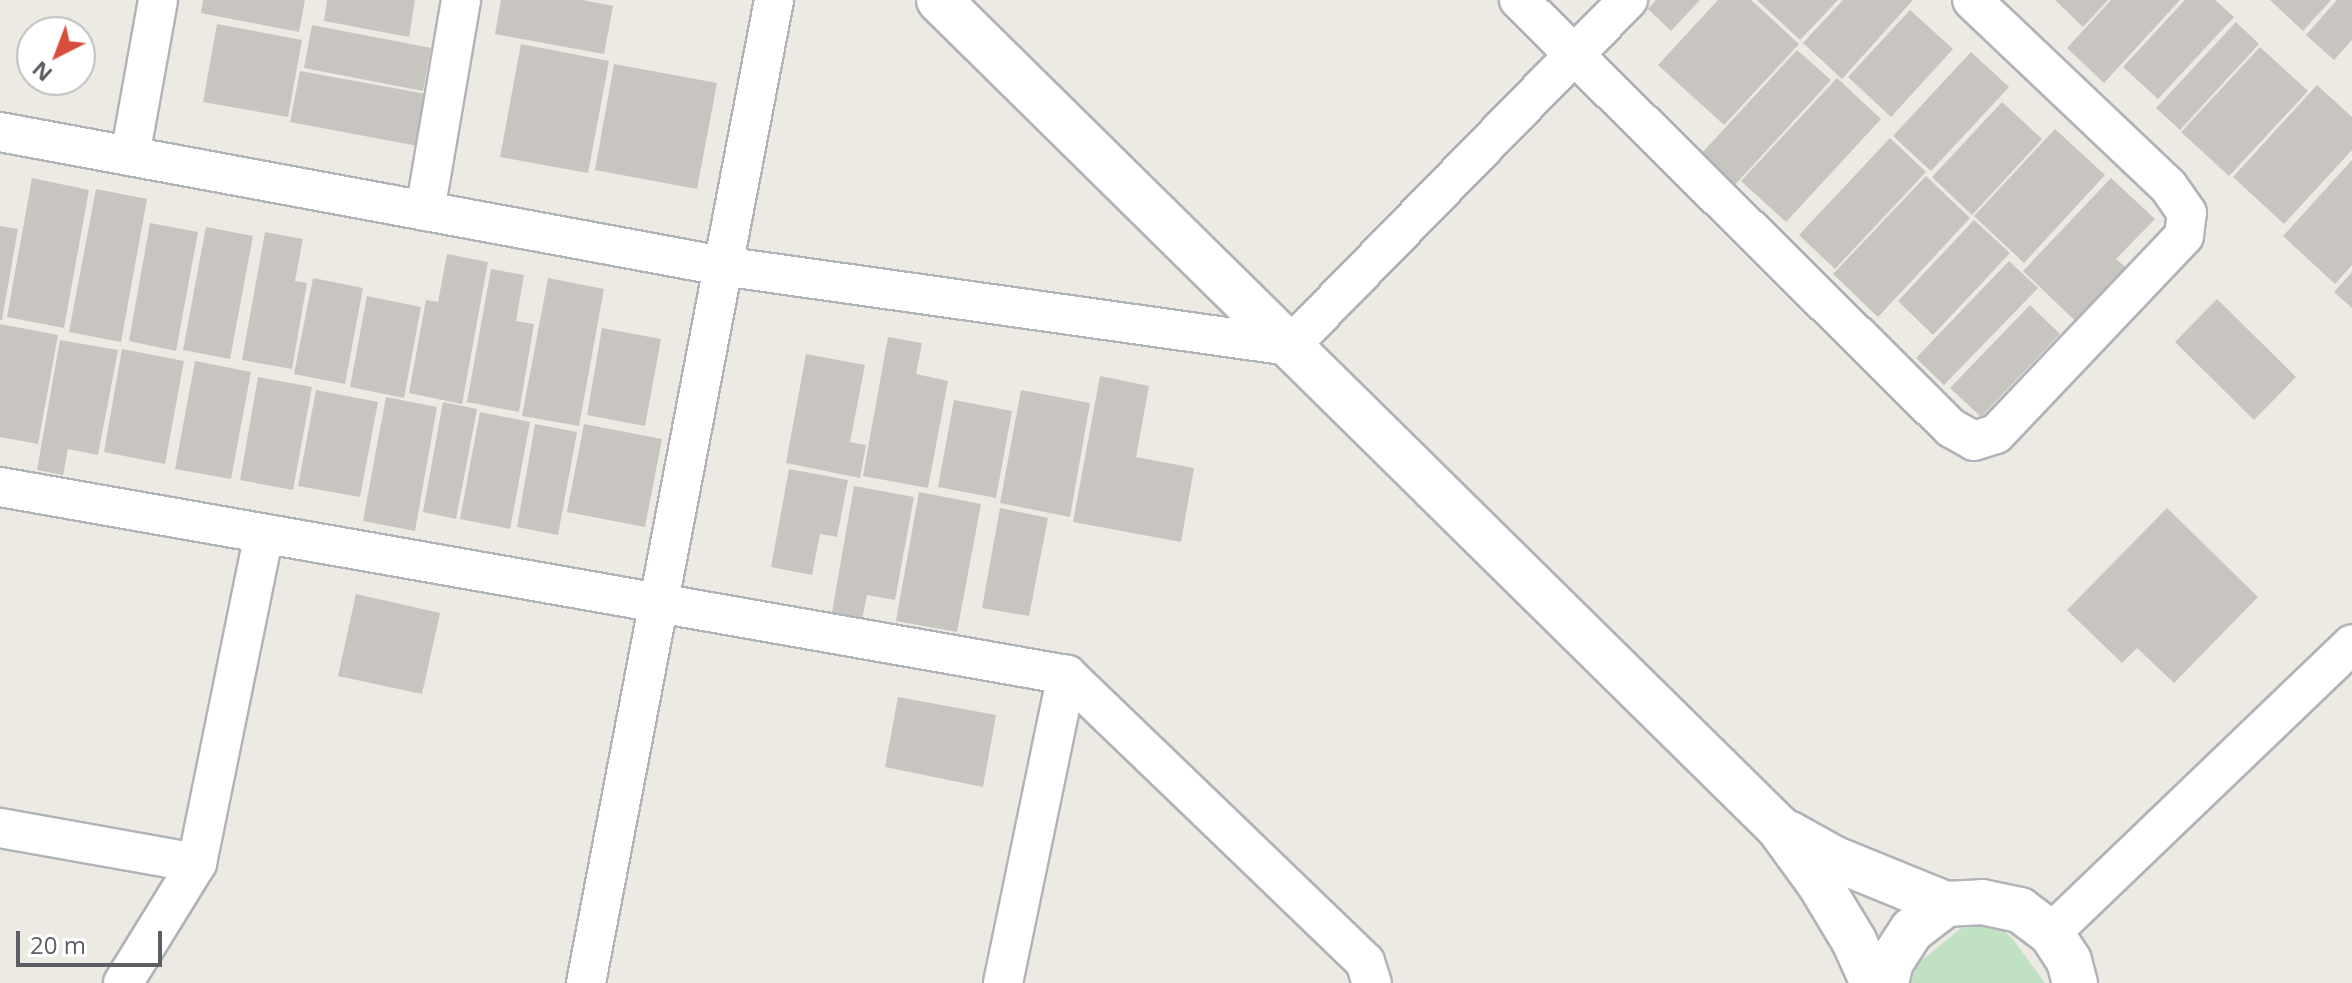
<!DOCTYPE html>
<style>
body{margin:0}
#map{position:relative;width:2352px;height:983px;overflow:hidden;background:#eceae3;font-family:"Open Sans",sans-serif}
div>[style]{position:absolute}
.green>*{inset:0;background:#c1e2c2}
.building>*{inset:0;background:#c8c5c0}
.roads{filter:drop-shadow(2px 0 #b0b3b7) drop-shadow(-2px 0 #b0b3b7) drop-shadow(0 2px #b0b3b7) drop-shadow(0 -2px #b0b3b7)}
.street>*{height:38px;margin:-19px;padding:0 19px;transform-origin:19px;border-radius:19px;background:#fff}
.secondary>*{height:44px;margin:-22px;padding:0 22px;transform-origin:22px;border-radius:22px;background:#fff}
span{translate:-50% -50%;white-space:nowrap;text-align:center;line-height:1.15;-webkit-text-stroke:8px #fff;paint-order:stroke}
.north{position:absolute;left:16px;top:16px;width:80px;height:80px;box-sizing:border-box;background:#fff;border:2px solid #bdbfc0;border-radius:50%;rotate:222deg;font-size:22px;font-weight:700;line-height:32px;text-align:center;color:#5b5e62}
.north::after{content:'';display:block;margin:auto;width:28px;height:36px;background:#d84e3c;clip-path:polygon(50% 0,100% 100%,50% 72%,0 100%)}
.scale{position:absolute;left:16px;top:931px;width:146px;height:36px;box-sizing:border-box;border:4px solid #5b5e62;border-top:0;padding-left:10px;font-size:24px;line-height:28px;white-space:nowrap;color:#5b5e62;-webkit-text-stroke:6px #fff;paint-order:stroke}
</style>
<div id="map">
<div class="green">
<i style="clip-path:polygon(1981px 912px,2012px 938px,2045px 983px,1908px 983px,1916px 965px)"></i>
</div>
<div class="building">
<i style="clip-path:polygon(203px 0,305px 0,299px 32px,201px 13px)"></i>
<i style="clip-path:polygon(327px 0,415px 0,409px 37px,324px 21px)"></i>
<i style="clip-path:polygon(501px 0,583px 0,613px 6px,604px 54px,495px 34px)"></i>
<i style="clip-path:polygon(1656px 0,1700px 0,1671px 31px,1648px 9px)"></i>
<i style="clip-path:polygon(1718px 0,1751px 0,1799px 44px,1724px 125px,1658px 65px)"></i>
<i style="clip-path:polygon(1757px 0,1838px 0,1800px 40px)"></i>
<i style="clip-path:polygon(1843px 0,1913px 0,1842px 79px,1803px 43px)"></i>
<i style="clip-path:polygon(2055px 0,2108px 0,2083px 27px)"></i>
<i style="clip-path:polygon(2111px 0,2180px 0,2104px 83px,2067px 48px)"></i>
<i style="clip-path:polygon(2185px 0,2215px 0,2234px 17px,2158px 99px,2123px 67px)"></i>
<i style="clip-path:polygon(2270px 0,2331px 0,2303px 31px)"></i>
<i style="clip-path:polygon(2337px 0,2352px 0,2352px 40px,2334px 60px,2306px 35px)"></i>
<i style="clip-path:polygon(1910px 10px,1953px 49px,1891px 117px,1848px 77px)"></i>
<i style="clip-path:polygon(2236px 22px,2259px 44px,2180px 130px,2156px 108px)"></i>
<i style="clip-path:polygon(217px 24px,302px 40px,288px 117px,203px 102px)"></i>
<i style="clip-path:polygon(312px 25px,431px 48px,423px 91px,304px 68px)"></i>
<i style="clip-path:polygon(521px 44px,609px 61px,588px 173px,500px 157px)"></i>
<i style="clip-path:polygon(2260px 47px,2308px 91px,2229px 176px,2181px 132px)"></i>
<i style="clip-path:polygon(1797px 50px,1831px 80px,1734px 186px,1700px 155px)"></i>
<i style="clip-path:polygon(1971px 52px,2009px 87px,1931px 171px,1893px 136px)"></i>
<i style="clip-path:polygon(614px 64px,717px 83px,697px 189px,595px 170px)"></i>
<i style="clip-path:polygon(300px 71px,432px 95px,423px 147px,290px 122px)"></i>
<i style="clip-path:polygon(1837px 78px,1881px 119px,1786px 222px,1741px 181px)"></i>
<i style="clip-path:polygon(2317px 85px,2352px 117px,2352px 150px,2284px 224px,2233px 177px)"></i>
<i style="clip-path:polygon(2002px 102px,2042px 139px,1972px 215px,1932px 177px)"></i>
<i style="clip-path:polygon(2055px 129px,2105px 175px,2024px 263px,1974px 216px)"></i>
<i style="clip-path:polygon(1890px 138px,1926px 172px,1835px 269px,1799px 235px)"></i>
<i style="clip-path:polygon(2352px 160px,2352px 265px,2335px 284px,2283px 236px)"></i>
<i style="clip-path:polygon(1926px 176px,1970px 218px,1878px 317px,1833px 274px)"></i>
<i style="clip-path:polygon(32px 178px,89px 190px,64px 328px,7px 317px)"></i>
<i style="clip-path:polygon(2111px 178px,2155px 219px,2116px 259px,2139px 279px,2087px 332px,2023px 271px)"></i>
<i style="clip-path:polygon(96px 189px,147px 199px,121px 342px,69px 332px)"></i>
<i style="clip-path:polygon(1974px 220px,2010px 253px,1933px 335px,1898px 301px)"></i>
<i style="clip-path:polygon(150px 223px,198px 232px,176px 351px,129px 341px)"></i>
<i style="clip-path:polygon(0 226px,18px 229px,2px 320px,0 320px)"></i>
<i style="clip-path:polygon(206px 227px,253px 236px,230px 359px,183px 350px)"></i>
<i style="clip-path:polygon(265px 232px,303px 239px,295px 281px,307px 283px,292px 369px,242px 360px)"></i>
<i style="clip-path:polygon(447px 254px,488px 262px,462px 404px,409px 393px,426px 300px,438px 302px)"></i>
<i style="clip-path:polygon(2009px 261px,2038px 288px,1944px 385px,1916px 358px)"></i>
<i style="clip-path:polygon(491px 269px,524px 275px,516px 321px,534px 324px,519px 412px,467px 402px)"></i>
<i style="clip-path:polygon(2352px 272px,2352px 308px,2334px 292px)"></i>
<i style="clip-path:polygon(313px 278px,363px 288px,345px 384px,294px 374px)"></i>
<i style="clip-path:polygon(548px 278px,604px 289px,579px 426px,522px 416px)"></i>
<i style="clip-path:polygon(367px 296px,421px 307px,404px 398px,350px 387px)"></i>
<i style="clip-path:polygon(2217px 299px,2296px 377px,2254px 420px,2175px 342px)"></i>
<i style="clip-path:polygon(2030px 305px,2060px 334px,1981px 417px,1950px 388px)"></i>
<i style="clip-path:polygon(0 324px,58px 335px,38px 444px,0 437px)"></i>
<i style="clip-path:polygon(602px 328px,661px 339px,645px 426px,587px 415px)"></i>
<i style="clip-path:polygon(888px 337px,922px 343px,916px 374px,948px 381px,928px 488px,863px 476px)"></i>
<i style="clip-path:polygon(60px 340px,118px 350px,98px 455px,68px 449px,63px 475px,37px 470px)"></i>
<i style="clip-path:polygon(122px 349px,184px 361px,165px 464px,104px 452px)"></i>
<i style="clip-path:polygon(806px 354px,865px 365px,850px 442px,866px 445px,860px 478px,786px 463px)"></i>
<i style="clip-path:polygon(195px 361px,251px 372px,231px 479px,175px 469px)"></i>
<i style="clip-path:polygon(1100px 376px,1149px 386px,1136px 457px,1194px 468px,1181px 542px,1073px 522px)"></i>
<i style="clip-path:polygon(258px 377px,312px 387px,293px 490px,240px 480px)"></i>
<i style="clip-path:polygon(316px 390px,378px 402px,360px 497px,298px 486px)"></i>
<i style="clip-path:polygon(1021px 390px,1090px 403px,1070px 517px,1000px 503px)"></i>
<i style="clip-path:polygon(386px 397px,437px 407px,415px 531px,363px 521px)"></i>
<i style="clip-path:polygon(954px 400px,1012px 411px,996px 498px,938px 487px)"></i>
<i style="clip-path:polygon(443px 402px,477px 409px,456px 519px,423px 512px)"></i>
<i style="clip-path:polygon(480px 412px,530px 422px,510px 529px,460px 519px)"></i>
<i style="clip-path:polygon(535px 424px,577px 432px,558px 535px,517px 527px)"></i>
<i style="clip-path:polygon(584px 424px,662px 439px,645px 527px,567px 512px)"></i>
<i style="clip-path:polygon(789px 469px,848px 480px,837px 537px,820px 534px,812px 575px,771px 567px)"></i>
<i style="clip-path:polygon(854px 486px,914px 497px,895px 600px,867px 595px,861px 624px,831px 618px)"></i>
<i style="clip-path:polygon(919px 492px,981px 504px,957px 632px,896px 621px)"></i>
<i style="clip-path:polygon(1000px 508px,1048px 518px,1029px 616px,982px 608px)"></i>
<i style="clip-path:polygon(2167px 508px,2258px 597px,2174px 683px,2137px 648px,2122px 663px,2067px 610px)"></i>
<i style="clip-path:polygon(356px 594px,440px 613px,422px 694px,338px 676px)"></i>
<i style="clip-path:polygon(898px 697px,996px 715px,983px 787px,885px 767px)"></i>
</div>
<div class="roads">
<div class="street">
<i style="left:1519px;top:0;width:608px;rotate:44.73deg"></i>
<i style="left:1951px;top:428px;width:26px;rotate:29deg"></i>
<i style="left:1974px;top:441px;width:23px;rotate:-18deg"></i>
<i style="left:1996px;top:434px;width:273px;rotate:-46.5deg"></i>
<i style="left:2184px;top:236px;width:23px;rotate:-83deg"></i>
<i style="left:2187px;top:213px;width:33px;rotate:-125deg"></i>
<i style="left:2168px;top:186px;width:270px;rotate:-136.5deg"></i>
<i style="left:0;top:132px;width:734px;rotate:10.51deg"></i>
<i style="left:722px;top:266px;width:574px;rotate:8.02deg"></i>
<i style="left:1290px;top:346px;width:484px;rotate:-45.7deg"></i>
<i style="left:130px;top:156px;width:158px;rotate:-79.8deg"></i>
<i style="left:425px;top:211px;width:214px;rotate:-80.3deg"></i>
<i style="left:0;top:487px;width:1083px;rotate:9.99deg"></i>
<i style="left:1067px;top:675px;width:414px;rotate:43.9deg"></i>
<i style="left:1365px;top:962px;width:22px;rotate:72deg"></i>
<i style="left:0;top:828px;width:200px;rotate:10.1deg"></i>
<i style="left:197px;top:863px;width:336px;rotate:-78.5deg"></i>
<i style="left:2051px;top:933px;width:417px;rotate:-43.8deg"></i>
<i style="left:123px;top:983px;width:141px;rotate:-58.3deg"></i>
<i style="left:586px;top:983px;width:1001px;rotate:-79.17deg"></i>
<i style="left:1003px;top:983px;width:315px;rotate:-78.3deg"></i>
</div>
<div class="secondary">
<i style="left:939px;top:0;width:1179px;rotate:44.59deg"></i>
<i style="left:1779px;top:828px;width:68px;rotate:54deg"></i>
<i style="left:1819px;top:883px;width:68px;rotate:58.9deg"></i>
<i style="left:1854px;top:941px;width:46px;rotate:65.7deg"></i>
<i style="left:1788px;top:833px;width:51px;rotate:29.1deg"></i>
<i style="left:1833px;top:858px;width:122px;rotate:22.2deg"></i>
<i style="left:1886px;top:983px;width:22px;rotate:-77deg"></i>
<i style="left:1891px;top:962px;width:38px;rotate:-57deg"></i>
<i style="left:1912px;top:930px;width:43px;rotate:-37.4deg"></i>
<i style="left:1946px;top:904px;width:36px;rotate:-3deg"></i>
<i style="left:1982px;top:902px;width:39px;rotate:12deg"></i>
<i style="left:2020px;top:910px;width:39px;rotate:37deg"></i>
<i style="left:2051px;top:933px;width:33px;rotate:57deg"></i>
<i style="left:2069px;top:961px;width:23px;rotate:75deg"></i>
</div>
</div>
<div class="north">N</div>
<div class="scale">20 m</div>
</div>
